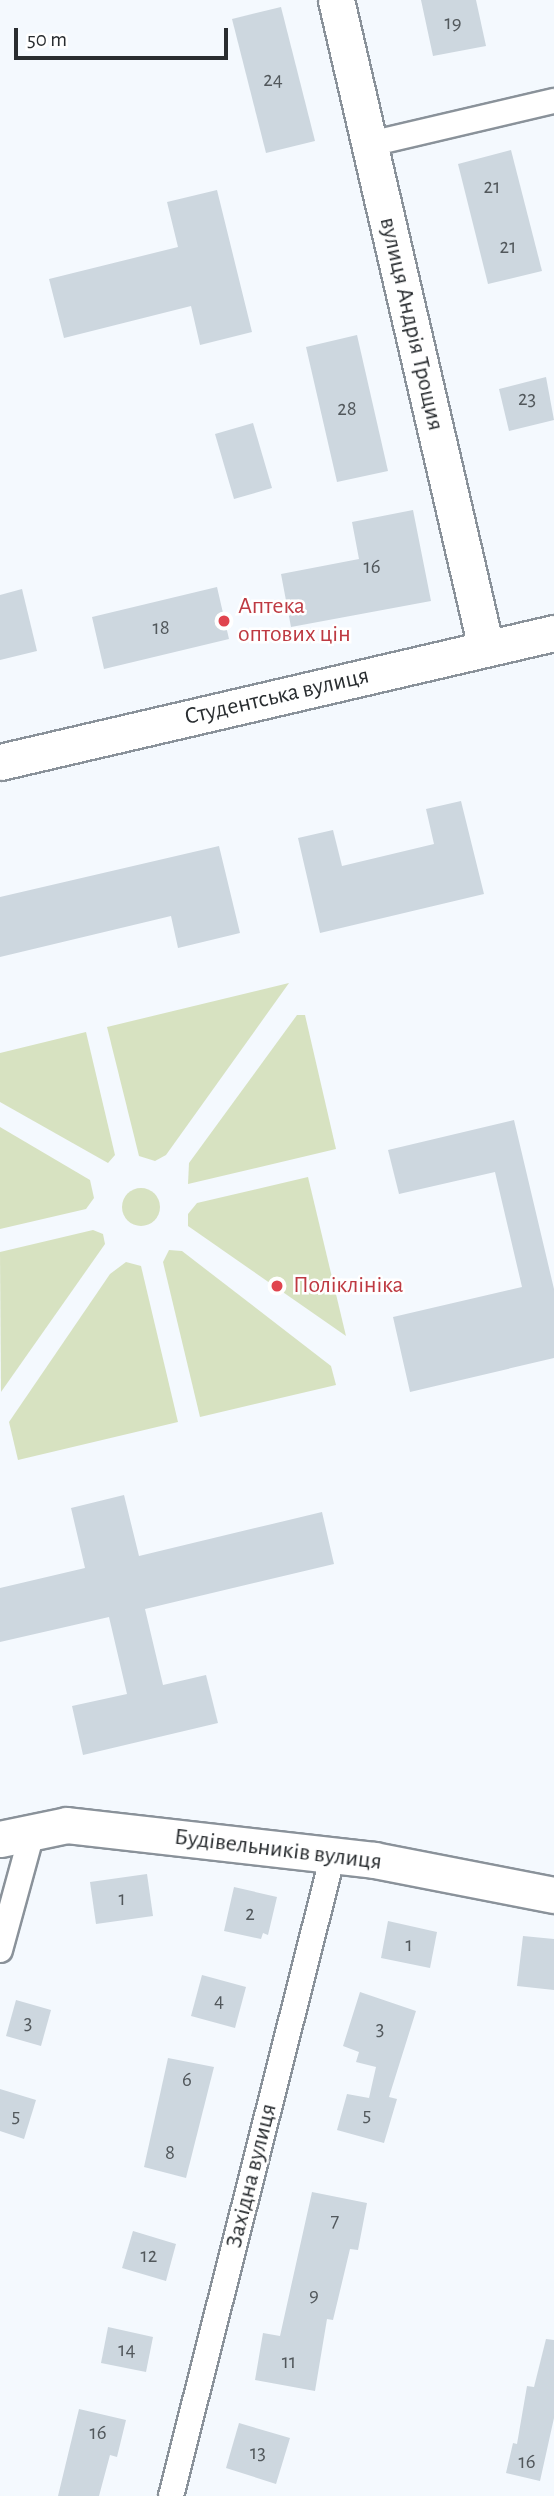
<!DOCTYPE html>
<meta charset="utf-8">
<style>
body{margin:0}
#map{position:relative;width:554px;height:2496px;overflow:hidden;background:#f4f9fe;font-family:"Alegreya Sans",sans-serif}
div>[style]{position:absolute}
.green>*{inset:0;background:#d7e2c1}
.round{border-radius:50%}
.building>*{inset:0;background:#cdd7df}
.roads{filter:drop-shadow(2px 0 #8a929a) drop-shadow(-2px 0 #8a929a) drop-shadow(0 2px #8a929a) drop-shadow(0 -2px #8a929a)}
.street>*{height:24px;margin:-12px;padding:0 12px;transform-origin:12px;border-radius:12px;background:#fff}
.secondary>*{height:35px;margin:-17.5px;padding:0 17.5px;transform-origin:17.5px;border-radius:17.5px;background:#fff}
.dots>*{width:19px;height:19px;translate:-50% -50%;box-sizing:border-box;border:4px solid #fff;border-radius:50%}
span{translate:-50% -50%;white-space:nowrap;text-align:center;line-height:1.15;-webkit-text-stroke:5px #fff;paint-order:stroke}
.number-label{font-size:21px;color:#52585c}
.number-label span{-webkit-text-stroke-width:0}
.street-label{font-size:24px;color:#292d30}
.health-label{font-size:24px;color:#be3a42}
.left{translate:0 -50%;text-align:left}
.scale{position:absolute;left:14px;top:28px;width:214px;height:32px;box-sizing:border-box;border:4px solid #292d30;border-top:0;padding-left:9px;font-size:21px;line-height:24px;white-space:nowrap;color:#292d30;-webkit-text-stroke:5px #fff;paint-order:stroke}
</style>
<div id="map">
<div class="green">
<i style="clip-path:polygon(289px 983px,166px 1155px,155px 1161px,139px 1156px,107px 1027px)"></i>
<i style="clip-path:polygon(297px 1015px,305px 1015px,336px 1149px,188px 1184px,189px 1163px)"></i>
<i style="clip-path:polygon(86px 1032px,115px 1155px,108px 1163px,0 1102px,0 1053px)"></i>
<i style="clip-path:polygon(0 1127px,90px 1180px,94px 1198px,86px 1209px,0 1229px)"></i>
<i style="clip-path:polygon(308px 1177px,346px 1336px,188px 1226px,188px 1214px,197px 1203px)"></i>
<i class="round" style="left:122px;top:1188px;width:38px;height:38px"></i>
<i style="clip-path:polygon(93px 1230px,103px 1234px,105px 1244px,1px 1392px,0 1252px)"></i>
<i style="clip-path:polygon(169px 1250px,182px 1251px,331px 1366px,336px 1385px,200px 1417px,163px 1262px)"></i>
<i style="clip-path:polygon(126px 1262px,141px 1266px,178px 1422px,18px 1460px,9px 1422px,110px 1274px)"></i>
</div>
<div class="building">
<i style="clip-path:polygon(421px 0,476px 0,486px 46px,433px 56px)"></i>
<i style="clip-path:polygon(281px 7px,315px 141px,266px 153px,232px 19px)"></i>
<i style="clip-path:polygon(511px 150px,542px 271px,488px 284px,458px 164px)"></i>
<i style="clip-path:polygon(217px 190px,252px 332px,200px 345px,191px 306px,64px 338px,49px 279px,178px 247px,167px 202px)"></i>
<i style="clip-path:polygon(357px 335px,388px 471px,337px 482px,306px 347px)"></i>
<i style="clip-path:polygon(546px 377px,554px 420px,509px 431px,499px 389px)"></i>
<i style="clip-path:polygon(253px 423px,272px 488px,234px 499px,215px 434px)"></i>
<i style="clip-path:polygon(413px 510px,431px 601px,291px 627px,281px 574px,359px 559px,352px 522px)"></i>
<i style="clip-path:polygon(217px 587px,229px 639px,104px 669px,92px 617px)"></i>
<i style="clip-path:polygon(22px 589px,37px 651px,0 660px,0 595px)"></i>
<i style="clip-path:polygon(461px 801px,484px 894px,320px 933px,298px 838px,333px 830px,342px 866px,434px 844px,426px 809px)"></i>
<i style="clip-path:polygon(219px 846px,240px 933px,178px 948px,171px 916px,0 957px,0 897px)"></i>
<i style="clip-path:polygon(514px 1120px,554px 1289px,554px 1358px,410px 1392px,393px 1317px,522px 1287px,495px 1172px,399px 1194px,388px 1150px)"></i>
<i style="clip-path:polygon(124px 1495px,139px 1556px,322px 1512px,334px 1564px,145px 1609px,163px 1685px,206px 1675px,218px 1723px,83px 1755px,72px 1706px,127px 1694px,109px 1617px,0 1642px,0 1588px,85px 1568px,71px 1508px)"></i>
<i style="clip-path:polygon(147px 1874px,153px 1916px,96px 1924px,90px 1882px)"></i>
<i style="clip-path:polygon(234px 1887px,277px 1897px,268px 1935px,263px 1933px,261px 1939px,224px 1931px)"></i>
<i style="clip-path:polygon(388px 1921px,437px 1932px,430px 1968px,381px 1958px)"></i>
<i style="clip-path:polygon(523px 1936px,554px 1939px,554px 1990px,517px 1986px)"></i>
<i style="clip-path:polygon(202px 1975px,246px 1987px,235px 2028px,191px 2016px)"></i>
<i style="clip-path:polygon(360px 1992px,416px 2011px,389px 2097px,397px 2099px,384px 2143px,337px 2130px,347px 2094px,369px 2098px,376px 2067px,356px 2062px,359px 2052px,343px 2046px)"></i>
<i style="clip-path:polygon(16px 2000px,51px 2010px,41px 2046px,6px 2036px)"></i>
<i style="clip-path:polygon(168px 2058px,214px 2067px,186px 2178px,144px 2167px)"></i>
<i style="clip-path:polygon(0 2089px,36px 2100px,24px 2139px,0 2131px)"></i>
<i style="clip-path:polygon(312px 2192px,367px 2203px,358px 2250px,350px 2249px,333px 2320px,327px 2319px,315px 2391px,255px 2380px,263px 2333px,280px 2336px)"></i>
<i style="clip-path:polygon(133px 2231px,176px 2244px,166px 2281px,122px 2268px)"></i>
<i style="clip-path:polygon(108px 2327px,153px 2337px,146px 2372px,101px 2363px)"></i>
<i style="clip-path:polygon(546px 2339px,554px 2340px,554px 2418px,540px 2481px,506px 2473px,513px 2443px,517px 2444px,527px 2386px,534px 2387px)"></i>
<i style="clip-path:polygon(79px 2409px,126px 2420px,117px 2457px,110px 2455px,99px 2496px,58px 2496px)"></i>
<i style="clip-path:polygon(239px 2423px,290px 2438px,276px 2484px,226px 2468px)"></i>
</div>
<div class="roads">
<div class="street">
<i style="left:370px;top:144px;width:189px;rotate:-13.2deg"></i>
<i style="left:0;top:1950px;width:121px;rotate:-74.7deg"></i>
<i style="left:171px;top:2496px;width:661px;rotate:-75.82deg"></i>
</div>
<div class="secondary">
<i style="left:336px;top:0;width:665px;rotate:76.97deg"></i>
<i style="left:0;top:762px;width:569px;rotate:-13.11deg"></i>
<i style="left:0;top:1839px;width:68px;rotate:-11.8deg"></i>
<i style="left:67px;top:1825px;width:309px;rotate:6.5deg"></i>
<i style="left:374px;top:1860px;width:183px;rotate:11deg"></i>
</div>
</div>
<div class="dots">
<i style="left:224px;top:621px;background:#e0444e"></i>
<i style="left:277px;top:1286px;background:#e0444e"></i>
</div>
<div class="number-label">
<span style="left:453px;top:23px">19</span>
<span style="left:273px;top:80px">24</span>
<span style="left:492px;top:187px">21</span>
<span style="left:508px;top:247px">21</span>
<span style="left:527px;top:399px">23</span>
<span style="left:347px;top:409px">28</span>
<span style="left:372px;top:567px">16</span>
<span style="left:161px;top:628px">18</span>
<span style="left:122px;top:1899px">1</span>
<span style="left:250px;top:1914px">2</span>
<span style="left:409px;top:1945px">1</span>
<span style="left:219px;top:2001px">4</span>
<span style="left:28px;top:2023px">3</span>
<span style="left:380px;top:2029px">3</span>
<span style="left:187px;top:2080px">6</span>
<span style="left:367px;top:2115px">5</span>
<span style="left:16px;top:2116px">5</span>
<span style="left:170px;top:2153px">8</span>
<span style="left:335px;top:2221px">7</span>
<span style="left:149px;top:2256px">12</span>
<span style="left:314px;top:2295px">9</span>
<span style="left:127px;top:2350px">14</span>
<span style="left:289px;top:2362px">11</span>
<span style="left:98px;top:2433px">16</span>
<span style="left:258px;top:2453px">13</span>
<span style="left:527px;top:2462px">16</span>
</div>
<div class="street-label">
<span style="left:411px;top:324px;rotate:77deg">вулиця Андрія Трощия</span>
<span style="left:277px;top:697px;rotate:-13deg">Студентська вулиця</span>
<span style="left:278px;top:1850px;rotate:7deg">Будівельників вулиця</span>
<span style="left:252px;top:2176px;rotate:-76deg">Західна вулиця</span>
</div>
<div class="health-label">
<span class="left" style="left:238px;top:621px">Аптека<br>оптових цін</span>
<span class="left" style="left:293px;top:1286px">Поліклініка</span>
</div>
<div class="scale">50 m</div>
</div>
